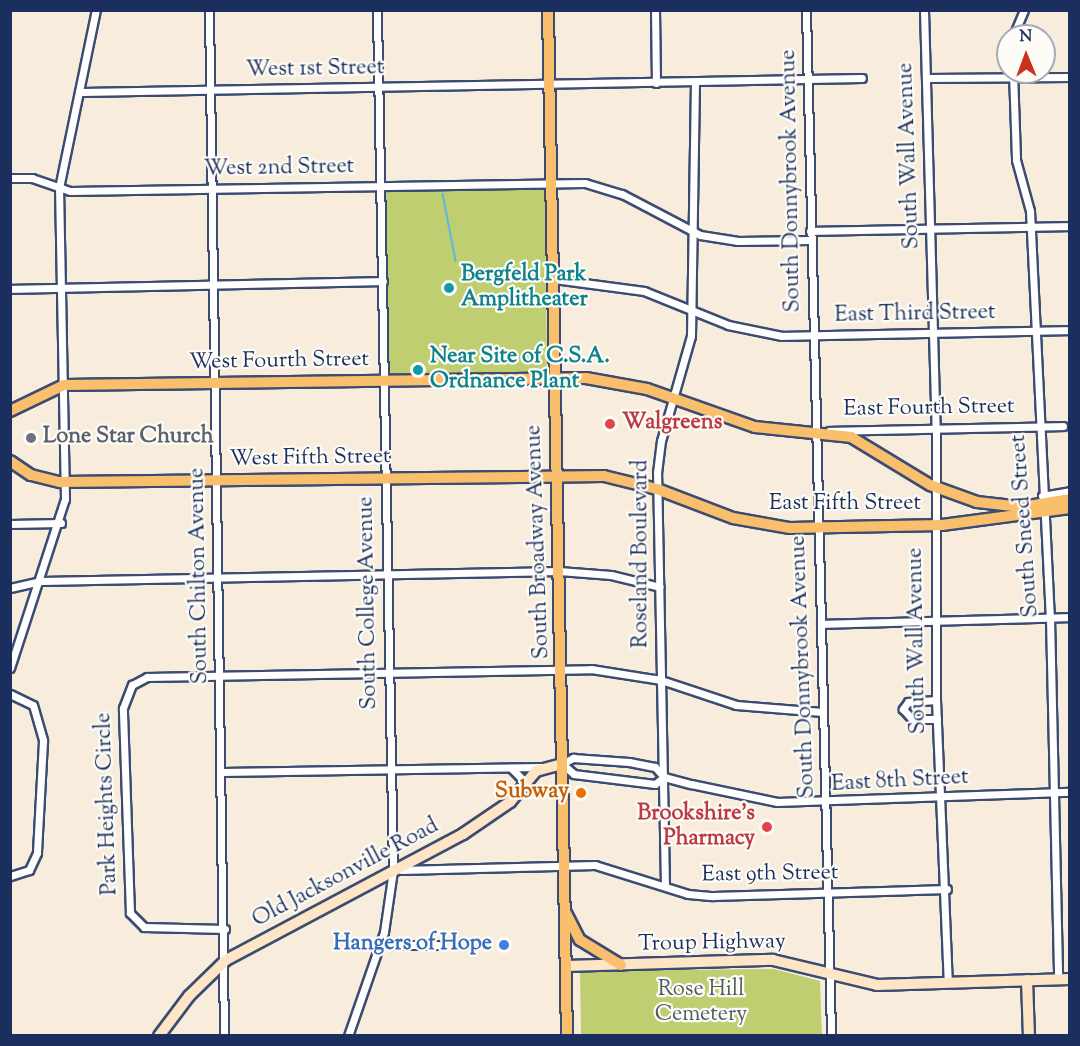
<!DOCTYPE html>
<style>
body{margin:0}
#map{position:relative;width:1080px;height:1046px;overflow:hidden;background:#f8eddc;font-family:"Sorts Mill Goudy",serif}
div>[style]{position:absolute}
.green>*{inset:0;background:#bfce70}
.stream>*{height:1.5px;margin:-0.75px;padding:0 0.75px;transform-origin:0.75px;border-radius:0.75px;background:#5bb9d9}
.roads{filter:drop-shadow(2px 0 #3c4c71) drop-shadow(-2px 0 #3c4c71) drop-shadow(0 2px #3c4c71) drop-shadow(0 -2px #3c4c71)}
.street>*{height:7px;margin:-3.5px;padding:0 3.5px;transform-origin:3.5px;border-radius:3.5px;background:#fff}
.secondary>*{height:10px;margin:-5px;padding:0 5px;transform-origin:5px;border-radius:5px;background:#fde5c5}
.primary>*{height:10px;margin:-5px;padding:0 5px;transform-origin:5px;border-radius:5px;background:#f9bf6d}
.dots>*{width:16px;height:16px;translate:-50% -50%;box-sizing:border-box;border:3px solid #fdfcf7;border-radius:50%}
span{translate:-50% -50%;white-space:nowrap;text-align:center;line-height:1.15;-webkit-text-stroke:4.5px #fdfcf7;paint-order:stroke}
.street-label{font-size:22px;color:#1b2f5e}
.culture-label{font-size:22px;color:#0d838f;font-weight:700}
.left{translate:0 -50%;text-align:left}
.health-label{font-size:22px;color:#be3a42;font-weight:700}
.right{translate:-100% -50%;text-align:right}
.worship-label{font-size:22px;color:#5b616d;font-weight:700}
.food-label{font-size:22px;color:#c56008;font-weight:700}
.shop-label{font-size:22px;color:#366cbe;font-weight:700}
.park-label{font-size:22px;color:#4c5f63}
.frame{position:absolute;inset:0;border:12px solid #1b2f5e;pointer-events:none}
.north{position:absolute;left:996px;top:24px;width:60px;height:60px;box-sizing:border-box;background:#fdfcf7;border:2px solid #a3aaba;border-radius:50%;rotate:359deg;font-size:16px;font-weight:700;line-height:24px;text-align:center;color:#1b2f5e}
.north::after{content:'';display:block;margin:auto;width:21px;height:27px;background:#c8321e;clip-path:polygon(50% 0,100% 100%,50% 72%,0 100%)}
</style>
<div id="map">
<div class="green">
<i style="clip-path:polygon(545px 187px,547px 372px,388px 375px,384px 189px)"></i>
<i style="clip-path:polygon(774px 969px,820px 981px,822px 1035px,581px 1035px,580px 971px)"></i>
</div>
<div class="stream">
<i style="left:443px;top:194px;width:68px;rotate:79deg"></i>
</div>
<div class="roads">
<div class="street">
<i style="left:209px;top:10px;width:1026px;rotate:89.16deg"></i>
<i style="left:655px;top:10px;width:73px;rotate:89.2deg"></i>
<i style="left:806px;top:10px;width:1026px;rotate:88.6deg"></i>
<i style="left:924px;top:10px;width:418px;rotate:88.4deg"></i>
<i style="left:936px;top:428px;width:272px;rotate:90deg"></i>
<i style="left:936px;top:700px;width:283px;rotate:87.6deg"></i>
<i style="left:1013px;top:36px;width:28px;rotate:-67deg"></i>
<i style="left:1013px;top:72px;width:88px;rotate:88deg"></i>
<i style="left:1016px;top:160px;width:53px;rotate:74.6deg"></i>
<i style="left:1030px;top:211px;width:407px;rotate:87.2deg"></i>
<i style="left:1050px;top:618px;width:361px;rotate:88.7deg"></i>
<i style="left:927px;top:78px;width:143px;rotate:-0.4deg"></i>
<i style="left:82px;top:92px;width:780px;rotate:-1.03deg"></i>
<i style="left:10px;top:178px;width:22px"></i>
<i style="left:32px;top:178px;width:40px;rotate:18.9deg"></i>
<i style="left:70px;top:191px;width:515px;rotate:-0.89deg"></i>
<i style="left:585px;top:183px;width:39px;rotate:17deg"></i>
<i style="left:622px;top:194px;width:88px;rotate:27.7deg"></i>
<i style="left:700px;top:235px;width:37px;rotate:9deg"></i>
<i style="left:737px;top:241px;width:73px;rotate:-0.8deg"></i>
<i style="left:810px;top:231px;width:260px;rotate:-1.1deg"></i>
<i style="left:554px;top:279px;width:91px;rotate:7.6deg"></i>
<i style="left:644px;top:291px;width:91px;rotate:22deg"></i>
<i style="left:728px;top:325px;width:55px;rotate:11.5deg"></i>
<i style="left:782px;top:336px;width:288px;rotate:-1.2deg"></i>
<i style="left:10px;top:289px;width:373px;rotate:-1.2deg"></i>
<i style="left:829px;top:431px;width:234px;rotate:-1.2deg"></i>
<i style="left:1042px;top:496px;width:28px;rotate:-10deg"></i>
<i style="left:10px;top:524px;width:51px;rotate:-1.1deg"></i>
<i style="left:10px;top:588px;width:32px;rotate:-13deg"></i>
<i style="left:41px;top:581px;width:518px;rotate:-1.11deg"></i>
<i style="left:559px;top:571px;width:52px;rotate:4.4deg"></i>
<i style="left:611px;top:575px;width:50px;rotate:13.8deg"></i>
<i style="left:821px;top:624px;width:249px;rotate:-1.6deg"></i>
<i style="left:10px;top:668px;width:178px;rotate:-72deg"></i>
<i style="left:65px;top:499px;width:311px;rotate:-91.1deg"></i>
<i style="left:59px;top:188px;width:182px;rotate:-78.3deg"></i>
<i style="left:10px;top:694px;width:25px;rotate:26deg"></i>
<i style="left:33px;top:705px;width:37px;rotate:74deg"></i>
<i style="left:43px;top:741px;width:112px;rotate:93.1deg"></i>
<i style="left:37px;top:853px;width:19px;rotate:115deg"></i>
<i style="left:29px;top:870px;width:20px;rotate:162deg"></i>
<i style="left:936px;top:700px;width:28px;rotate:176deg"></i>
<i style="left:908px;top:702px;width:9px;rotate:126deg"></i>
<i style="left:903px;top:709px;width:13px;rotate:48deg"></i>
<i style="left:912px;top:719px;width:25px"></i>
<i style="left:511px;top:768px;width:21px;rotate:45deg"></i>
<i style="left:222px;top:772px;width:319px;rotate:-0.9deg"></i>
<i style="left:664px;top:777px;width:11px;rotate:142deg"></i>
<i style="left:655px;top:784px;width:82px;rotate:-173deg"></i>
<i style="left:574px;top:774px;width:16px;rotate:-140deg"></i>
<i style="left:562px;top:764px;width:13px;rotate:-29deg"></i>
<i style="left:573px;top:758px;width:56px;rotate:4.1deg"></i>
<i style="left:629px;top:762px;width:26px;rotate:11deg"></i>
<i style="left:655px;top:767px;width:13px;rotate:48deg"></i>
<i style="left:664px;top:777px;width:28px;rotate:15deg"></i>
<i style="left:691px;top:784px;width:88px;rotate:11.8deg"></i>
<i style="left:777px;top:802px;width:293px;rotate:-2deg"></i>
<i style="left:401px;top:870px;width:194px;rotate:-1.5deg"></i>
<i style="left:595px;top:865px;width:97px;rotate:17.3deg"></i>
<i style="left:688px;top:894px;width:25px;rotate:5deg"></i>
<i style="left:713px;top:896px;width:234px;rotate:-1.7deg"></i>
<i style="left:665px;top:886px;width:413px;rotate:-91.1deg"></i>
<i style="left:657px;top:473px;width:32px;rotate:-83deg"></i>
<i style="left:661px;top:441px;width:109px;rotate:-74.1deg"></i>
<i style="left:691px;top:336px;width:253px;rotate:-89.1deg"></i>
<i style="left:225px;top:929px;width:81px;rotate:-178.6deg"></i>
<i style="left:144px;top:927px;width:20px;rotate:-135deg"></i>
<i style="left:130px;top:913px;width:205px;rotate:-92deg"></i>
<i style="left:123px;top:708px;width:25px;rotate:-69deg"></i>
<i style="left:132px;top:685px;width:17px;rotate:-28deg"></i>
<i style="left:147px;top:677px;width:444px;rotate:-1deg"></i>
<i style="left:591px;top:669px;width:71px;rotate:8.9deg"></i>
<i style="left:661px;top:680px;width:79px;rotate:18.4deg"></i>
<i style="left:736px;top:705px;width:87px;rotate:4.6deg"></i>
<i style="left:380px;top:945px;width:58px"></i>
<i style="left:348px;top:1036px;width:110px;rotate:-70.9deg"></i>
<i style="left:384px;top:932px;width:63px;rotate:-81.7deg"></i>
<i style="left:393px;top:870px;width:860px;rotate:-91.07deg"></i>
</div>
<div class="secondary">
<i style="left:566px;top:966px;width:207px;rotate:-1.7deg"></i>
<i style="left:773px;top:960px;width:107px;rotate:13.5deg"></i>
<i style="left:877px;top:985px;width:193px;rotate:-1.8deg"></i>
<i style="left:1027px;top:980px;width:56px;rotate:88deg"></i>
<i style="left:159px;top:1036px;width:50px;rotate:-53.1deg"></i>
<i style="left:189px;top:996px;width:52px;rotate:-44.2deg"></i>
<i style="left:226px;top:960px;width:268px;rotate:-28deg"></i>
<i style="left:463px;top:834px;width:57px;rotate:-34.2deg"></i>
<i style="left:510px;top:802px;width:40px;rotate:-50deg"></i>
<i style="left:536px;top:771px;width:27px;rotate:-15deg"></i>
</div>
<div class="primary">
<i style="left:548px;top:10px;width:1026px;rotate:88.94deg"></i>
<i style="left:10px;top:411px;width:60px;rotate:-25.7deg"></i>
<i style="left:64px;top:385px;width:522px;rotate:-0.77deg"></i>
<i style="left:586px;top:378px;width:62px;rotate:10.2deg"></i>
<i style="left:647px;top:389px;width:114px;rotate:19.4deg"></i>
<i style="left:755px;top:427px;width:97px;rotate:5.9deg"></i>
<i style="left:851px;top:437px;width:92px;rotate:31.3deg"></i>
<i style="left:930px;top:485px;width:50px;rotate:19.9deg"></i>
<i style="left:977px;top:502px;width:45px;rotate:6.3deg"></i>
<i style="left:1022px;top:507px;width:49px;rotate:-9.5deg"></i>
<i style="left:10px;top:461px;width:25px;rotate:34deg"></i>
<i style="left:31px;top:475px;width:30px;rotate:14deg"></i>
<i style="left:60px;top:482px;width:544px;rotate:-0.63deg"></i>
<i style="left:604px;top:476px;width:55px;rotate:13.8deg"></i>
<i style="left:657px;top:489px;width:81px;rotate:20.9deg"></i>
<i style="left:733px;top:518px;width:58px;rotate:10deg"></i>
<i style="left:790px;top:528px;width:152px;rotate:-1.1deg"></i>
<i style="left:942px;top:525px;width:129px;rotate:-7.6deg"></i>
<i style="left:566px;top:913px;width:30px;rotate:63deg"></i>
<i style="left:580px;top:940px;width:48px;rotate:31.4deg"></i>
</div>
</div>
<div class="dots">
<i style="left:449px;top:288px;background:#0f9aa8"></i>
<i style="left:418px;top:370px;background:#0f9aa8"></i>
<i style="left:610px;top:424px;background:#e0444e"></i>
<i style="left:31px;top:438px;background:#6b7280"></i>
<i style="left:581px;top:793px;background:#e8710a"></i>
<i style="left:767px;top:827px;background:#e0444e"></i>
<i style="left:504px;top:945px;background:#3f7fe0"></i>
</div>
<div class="street-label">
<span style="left:315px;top:70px;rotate:-1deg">West 1st Street</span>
<span style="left:910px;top:156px;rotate:-92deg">South Wall Avenue</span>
<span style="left:279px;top:169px;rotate:-1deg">West 2nd Street</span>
<span style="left:792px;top:181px;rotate:-91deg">South Donnybrook Avenue</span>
<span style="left:915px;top:315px;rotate:-1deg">East Third Street</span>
<span style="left:279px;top:362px;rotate:-1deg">West Fourth Street</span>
<span style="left:929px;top:409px;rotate:-1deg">East Fourth Street</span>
<span style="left:310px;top:459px;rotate:-1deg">West Fifth Street</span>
<span style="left:845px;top:505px">East Fifth Street</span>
<span style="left:1026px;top:526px;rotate:-94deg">South Sneed Street</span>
<span style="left:539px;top:542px;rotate:-92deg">South Broadway Avenue</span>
<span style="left:642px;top:554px;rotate:-90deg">Roseland Boulevard</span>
<span style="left:200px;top:576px;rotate:-91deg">South Chilton Avenue</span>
<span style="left:369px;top:603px;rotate:-91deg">South College Avenue</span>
<span style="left:918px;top:641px;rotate:-91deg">South Wall Avenue</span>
<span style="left:804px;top:667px;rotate:-92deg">South Donnybrook Avenue</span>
<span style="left:900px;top:782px;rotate:-3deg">East 8th Street</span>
<span style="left:108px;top:804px;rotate:-92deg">Park Heights Circle</span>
<span style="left:346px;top:874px;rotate:-28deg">Old Jacksonville Road</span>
<span style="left:770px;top:875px;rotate:-1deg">East 9th Street</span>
<span style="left:712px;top:944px;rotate:-1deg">Troup Highway</span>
</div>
<div class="culture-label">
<span class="left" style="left:461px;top:288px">Bergfeld Park<br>Amplitheater</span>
<span class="left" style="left:430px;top:370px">Near Site of C.S.A.<br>Ordnance Plant</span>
</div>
<div class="health-label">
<span class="left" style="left:622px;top:424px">Walgreens</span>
<span class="right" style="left:755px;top:827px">Brookshire's<br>Pharmacy</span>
</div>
<div class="worship-label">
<span class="left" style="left:43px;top:438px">Lone Star Church</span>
</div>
<div class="food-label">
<span class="right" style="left:569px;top:793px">Subway</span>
</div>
<div class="shop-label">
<span class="right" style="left:492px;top:945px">Hangers of Hope</span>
</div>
<div class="park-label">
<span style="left:701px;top:1003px">Rose Hill<br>Cemetery</span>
</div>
<div class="frame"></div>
<div class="north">N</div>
</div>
